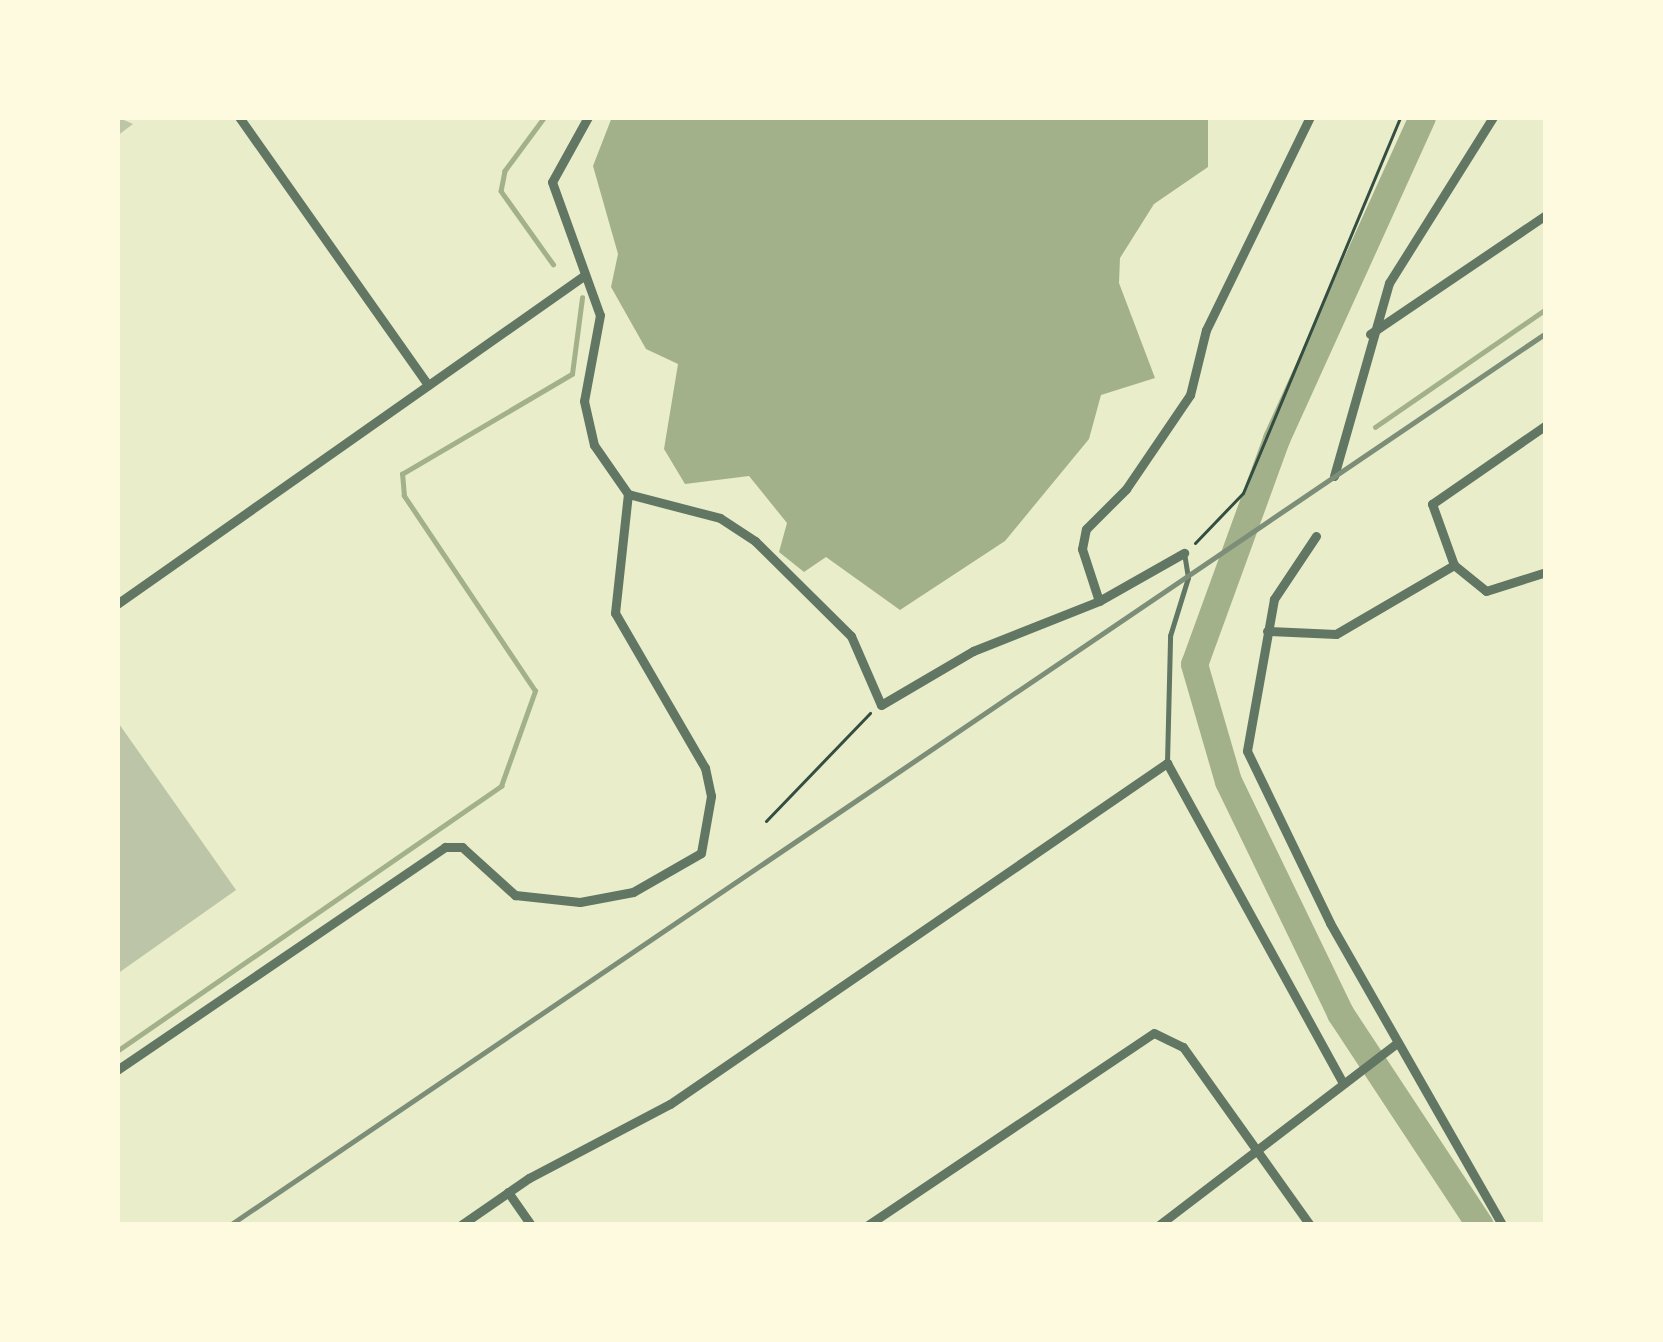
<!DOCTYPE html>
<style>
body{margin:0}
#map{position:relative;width:1663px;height:1342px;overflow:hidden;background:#e9edc9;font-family:"IBM Plex Sans",sans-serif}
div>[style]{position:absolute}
.water>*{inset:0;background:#a3b18a}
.stream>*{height:4.5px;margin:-2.25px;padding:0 2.25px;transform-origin:2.25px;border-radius:2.25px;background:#a3b18a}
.river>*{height:27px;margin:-13.5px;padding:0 13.5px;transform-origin:13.5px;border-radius:13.5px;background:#a3b18a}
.building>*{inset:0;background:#bcc5a7}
.path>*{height:3px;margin:-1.5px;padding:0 1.5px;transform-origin:1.5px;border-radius:1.5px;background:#344e41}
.service>*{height:4.5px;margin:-2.25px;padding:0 2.25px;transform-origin:2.25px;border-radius:2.25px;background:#617663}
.minor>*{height:9px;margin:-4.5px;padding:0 4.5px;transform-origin:4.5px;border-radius:4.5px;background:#617663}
.rail>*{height:4.5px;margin:-2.25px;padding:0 2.25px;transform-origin:2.25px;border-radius:2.25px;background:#7c8e77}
span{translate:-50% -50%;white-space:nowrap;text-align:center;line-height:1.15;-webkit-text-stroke:10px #fefae0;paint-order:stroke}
.frame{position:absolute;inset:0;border:120px solid #fefae0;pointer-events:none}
</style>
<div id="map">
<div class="water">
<i style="clip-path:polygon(612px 117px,1208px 117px,1208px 167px,1154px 204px,1120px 258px,1119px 283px,1155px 378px,1101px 395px,1089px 439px,1005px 541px,900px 610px,826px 557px,804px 572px,779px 552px,787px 523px,749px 476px,685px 484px,664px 449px,678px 364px,646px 349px,611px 287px,618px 254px,593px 166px)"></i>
</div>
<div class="stream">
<i style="left:545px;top:117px;width:67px;rotate:126.5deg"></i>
<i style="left:505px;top:171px;width:20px;rotate:101deg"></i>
<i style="left:501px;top:191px;width:90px;rotate:54.5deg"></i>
<i style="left:1375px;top:427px;width:208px;rotate:-34.6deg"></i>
<i style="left:117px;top:1051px;width:467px;rotate:-34.6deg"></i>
<i style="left:501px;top:786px;width:101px;rotate:-70.3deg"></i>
<i style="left:535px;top:691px;width:235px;rotate:-123.9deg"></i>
<i style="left:404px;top:496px;width:22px;rotate:-95deg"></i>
<i style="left:402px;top:474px;width:197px;rotate:-30.5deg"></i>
<i style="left:572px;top:374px;width:77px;rotate:-82.5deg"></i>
</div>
<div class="river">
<i style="left:1422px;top:117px;width:354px;rotate:114.4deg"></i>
<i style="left:1276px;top:439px;width:239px;rotate:110deg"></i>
<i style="left:1194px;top:664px;width:122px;rotate:73.8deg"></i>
<i style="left:1228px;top:781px;width:258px;rotate:64.2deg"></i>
<i style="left:1340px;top:1013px;width:254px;rotate:56.6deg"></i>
</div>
<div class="building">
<i style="clip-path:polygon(117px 117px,133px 124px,117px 136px)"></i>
<i style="clip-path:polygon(117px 721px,236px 890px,117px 974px)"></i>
</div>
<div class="path">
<i style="left:1195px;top:543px;width:69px;rotate:-46.2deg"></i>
<i style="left:1243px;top:493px;width:407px;rotate:-67.3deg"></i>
<i style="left:766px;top:821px;width:150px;rotate:-46.1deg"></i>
</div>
<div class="service">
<i style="left:1167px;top:763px;width:127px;rotate:-88.6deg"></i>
<i style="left:1170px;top:636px;width:61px;rotate:-72.8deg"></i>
<i style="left:1188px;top:578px;width:25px;rotate:-99deg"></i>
</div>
<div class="minor">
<i style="left:239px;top:117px;width:328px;rotate:54.8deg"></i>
<i style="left:588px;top:117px;width:74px;rotate:119deg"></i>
<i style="left:552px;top:182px;width:141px;rotate:70.2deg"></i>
<i style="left:600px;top:315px;width:87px;rotate:100.5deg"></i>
<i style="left:584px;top:401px;width:45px;rotate:77.2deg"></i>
<i style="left:594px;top:445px;width:60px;rotate:55.2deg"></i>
<i style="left:628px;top:494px;width:95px;rotate:14.6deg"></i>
<i style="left:720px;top:518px;width:42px;rotate:33.3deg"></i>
<i style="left:755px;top:541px;width:135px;rotate:44.7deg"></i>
<i style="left:851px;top:636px;width:75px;rotate:66.5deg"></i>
<i style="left:881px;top:705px;width:107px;rotate:-30.4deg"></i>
<i style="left:973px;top:651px;width:136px;rotate:-21.6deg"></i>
<i style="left:1099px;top:601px;width:98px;rotate:-29.5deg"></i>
<i style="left:1370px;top:334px;width:212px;rotate:-34.1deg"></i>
<i style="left:1334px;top:476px;width:201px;rotate:-74.1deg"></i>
<i style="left:1389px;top:283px;width:196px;rotate:-57.9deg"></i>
<i style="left:1316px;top:536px;width:76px;rotate:123.7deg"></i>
<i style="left:1274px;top:599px;width:154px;rotate:100.1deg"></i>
<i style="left:1247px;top:751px;width:191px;rotate:64.2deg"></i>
<i style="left:1330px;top:923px;width:348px;rotate:60.3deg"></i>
<i style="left:1454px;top:565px;width:65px;rotate:-109.8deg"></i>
<i style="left:1432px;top:504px;width:139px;rotate:-34.7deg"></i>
<i style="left:1099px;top:601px;width:55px;rotate:-108.1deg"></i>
<i style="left:1082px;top:549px;width:20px;rotate:-79deg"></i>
<i style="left:1086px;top:529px;width:57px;rotate:-45deg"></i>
<i style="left:1126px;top:489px;width:114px;rotate:-55.8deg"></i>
<i style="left:1190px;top:395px;width:67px;rotate:-76.2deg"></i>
<i style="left:1206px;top:330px;width:237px;rotate:-64deg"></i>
<i style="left:117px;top:604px;width:572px;rotate:-35.11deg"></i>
<i style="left:1267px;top:631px;width:69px;rotate:2.5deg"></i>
<i style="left:1336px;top:634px;width:137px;rotate:-30.3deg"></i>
<i style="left:1454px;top:565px;width:41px;rotate:39.1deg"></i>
<i style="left:1486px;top:591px;width:63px;rotate:-17.6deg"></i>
<i style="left:117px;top:1070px;width:397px;rotate:-34.2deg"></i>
<i style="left:445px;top:847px;width:17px"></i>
<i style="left:462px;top:847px;width:72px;rotate:42.2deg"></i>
<i style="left:515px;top:895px;width:65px;rotate:6.1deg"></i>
<i style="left:580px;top:902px;width:54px;rotate:-10.7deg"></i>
<i style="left:633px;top:892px;width:78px;rotate:-29.8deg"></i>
<i style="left:701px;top:853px;width:58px;rotate:-80deg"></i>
<i style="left:711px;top:796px;width:29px;rotate:-102deg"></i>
<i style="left:705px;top:768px;width:179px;rotate:-120.1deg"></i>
<i style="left:615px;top:613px;width:120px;rotate:-83.8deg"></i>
<i style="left:508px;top:1192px;width:40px;rotate:55.1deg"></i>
<i style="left:461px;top:1225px;width:83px;rotate:-34.7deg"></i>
<i style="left:529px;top:1178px;width:159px;rotate:-27.7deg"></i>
<i style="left:670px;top:1104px;width:603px;rotate:-34.45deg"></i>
<i style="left:1167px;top:763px;width:363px;rotate:61.2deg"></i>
<i style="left:868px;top:1225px;width:344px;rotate:-33.9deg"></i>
<i style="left:1154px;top:1033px;width:32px;rotate:26deg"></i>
<i style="left:1183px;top:1047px;width:219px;rotate:54.5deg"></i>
<i style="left:1159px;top:1225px;width:300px;rotate:-37.4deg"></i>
</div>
<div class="rail">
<i style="left:230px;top:1225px;width:1590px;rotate:-34.13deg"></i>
</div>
<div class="frame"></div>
</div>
